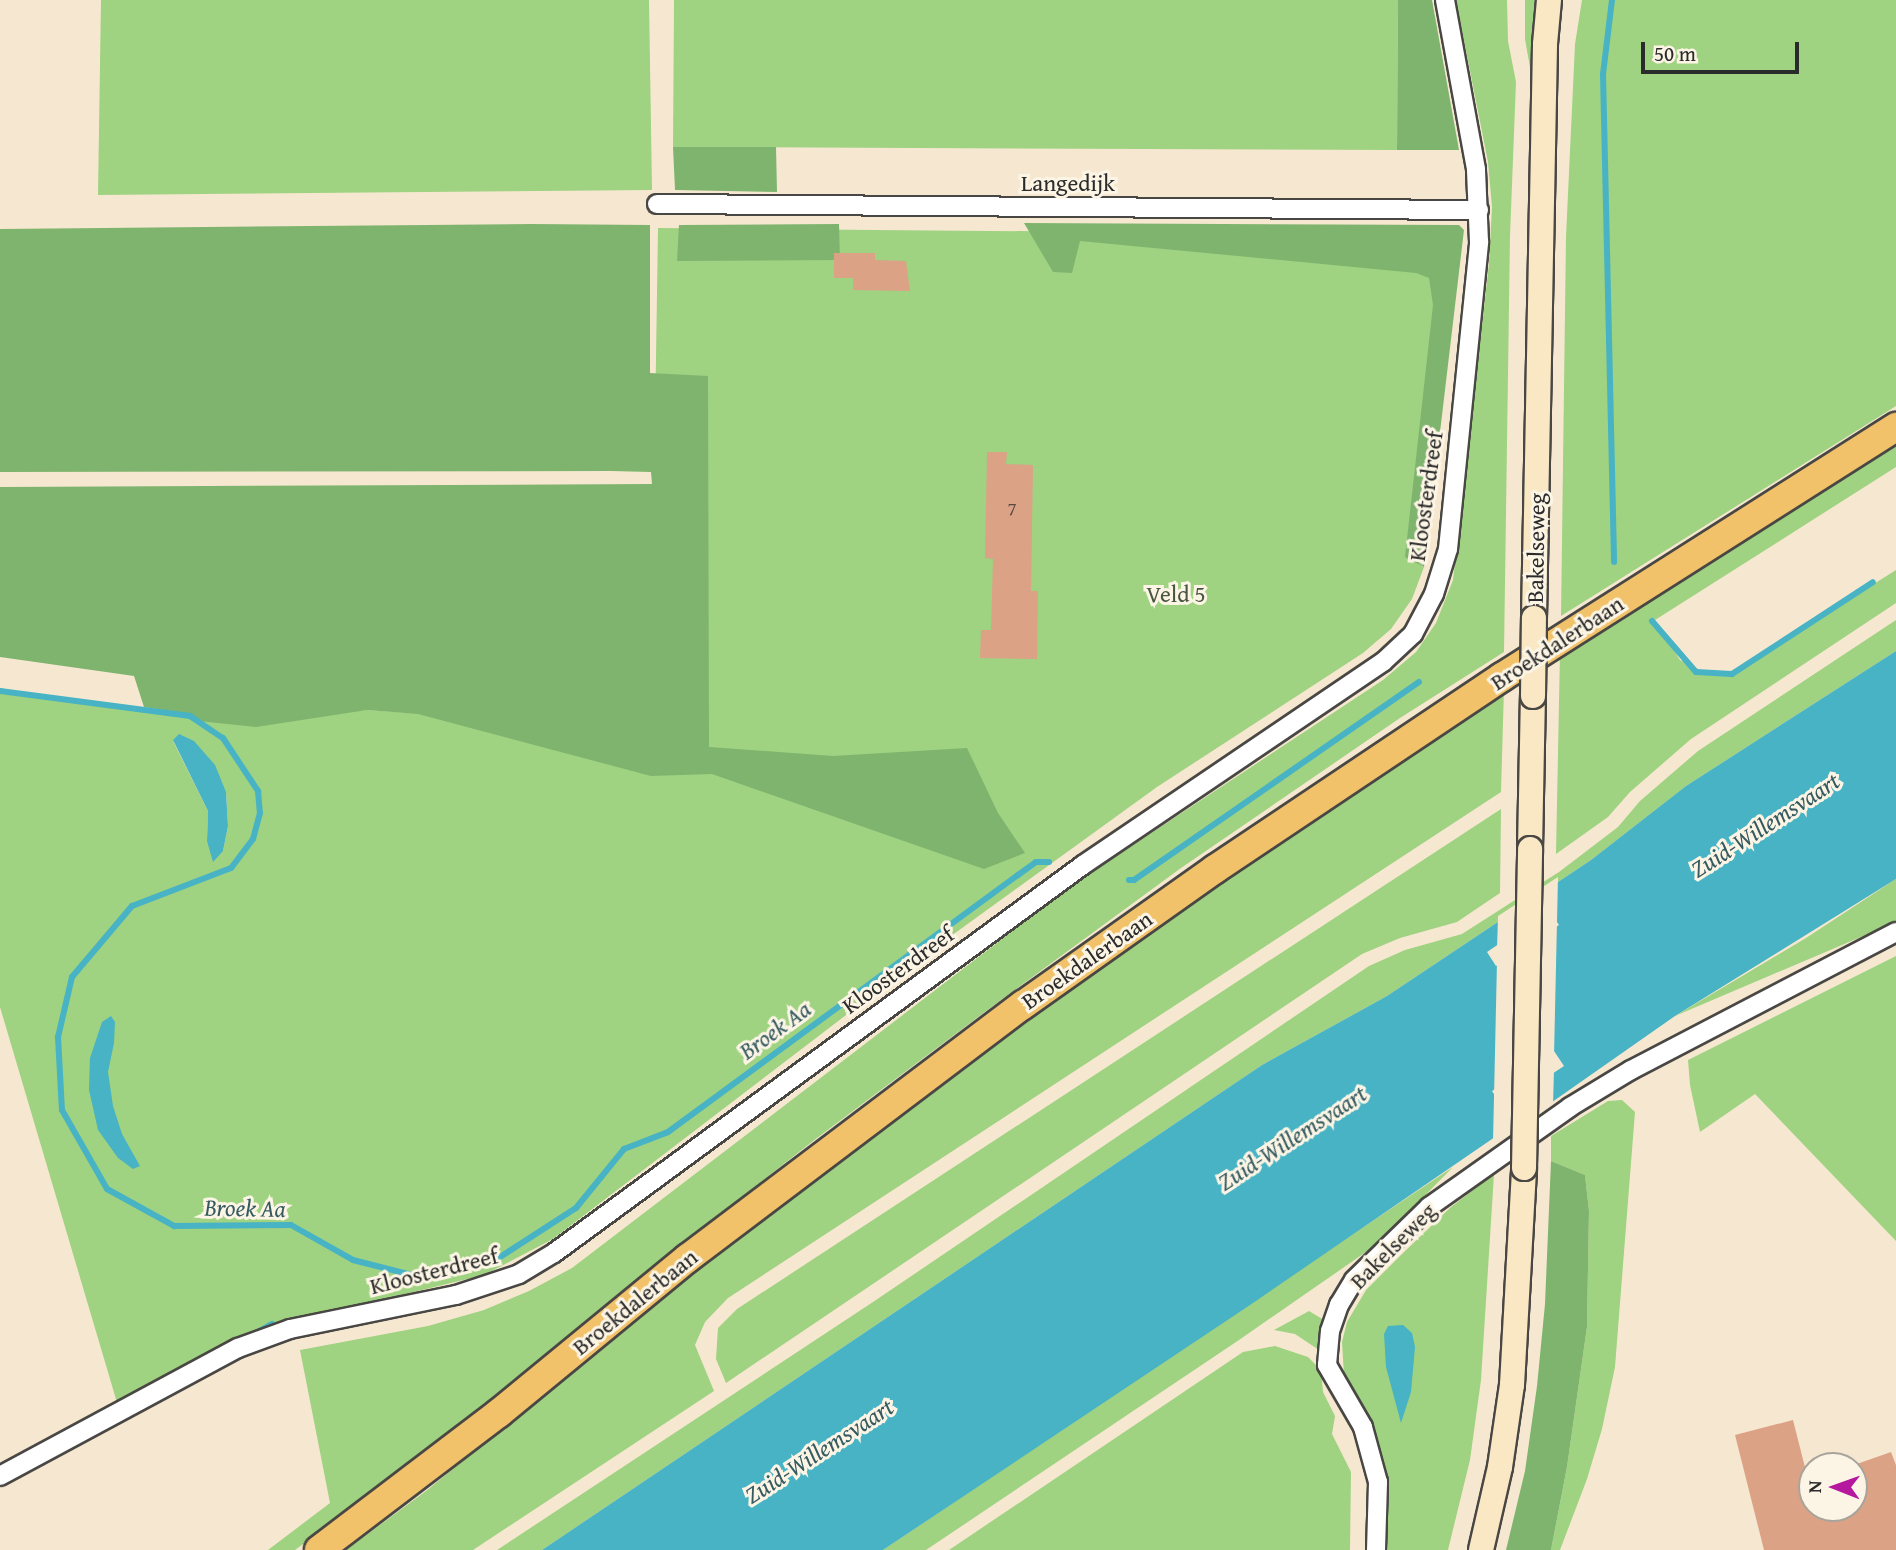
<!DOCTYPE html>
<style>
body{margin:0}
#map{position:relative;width:1896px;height:1550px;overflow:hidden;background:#f6e8d0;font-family:"Gentium Book Plus",serif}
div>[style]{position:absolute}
.green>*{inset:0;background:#9fd281}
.forest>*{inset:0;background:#7fb46f}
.water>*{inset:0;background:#47b3c4}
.pier>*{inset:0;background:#f6e8d0}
.stream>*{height:6px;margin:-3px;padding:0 3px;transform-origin:3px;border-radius:3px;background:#47b3c4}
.building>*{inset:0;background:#dca286}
.roads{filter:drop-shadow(2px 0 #494744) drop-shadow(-2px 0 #494744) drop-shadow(0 2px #494744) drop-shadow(0 -2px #494744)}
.street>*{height:18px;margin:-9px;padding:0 9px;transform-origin:9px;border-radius:9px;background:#fff}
.secondary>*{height:24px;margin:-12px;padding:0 12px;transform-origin:12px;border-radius:12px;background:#fae7c3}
.primary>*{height:28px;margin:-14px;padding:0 14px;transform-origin:14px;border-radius:14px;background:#f2c26a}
.bridges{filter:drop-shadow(2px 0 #494744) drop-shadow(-2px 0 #494744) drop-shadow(0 2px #494744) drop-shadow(0 -2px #494744)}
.secondary-bridge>*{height:24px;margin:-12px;padding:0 12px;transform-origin:12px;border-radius:12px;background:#fae7c3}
span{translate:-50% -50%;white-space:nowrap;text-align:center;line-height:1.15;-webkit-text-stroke:6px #fcf5e5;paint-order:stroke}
.number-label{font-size:19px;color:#574942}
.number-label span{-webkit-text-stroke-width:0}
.street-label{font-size:23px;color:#2b2b2b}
.park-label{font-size:23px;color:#485540}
.water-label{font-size:24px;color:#355b61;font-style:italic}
.north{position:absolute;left:1798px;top:1452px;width:70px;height:70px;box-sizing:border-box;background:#fcf5e5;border:2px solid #a8a49b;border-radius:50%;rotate:271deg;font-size:19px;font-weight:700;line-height:28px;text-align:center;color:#2b2b2b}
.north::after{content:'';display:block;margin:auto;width:24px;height:32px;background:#b5179e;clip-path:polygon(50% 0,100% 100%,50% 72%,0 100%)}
.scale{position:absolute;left:1641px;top:42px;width:158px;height:32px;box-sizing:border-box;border:4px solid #2b2b2b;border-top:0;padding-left:9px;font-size:21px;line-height:24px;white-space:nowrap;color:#2b2b2b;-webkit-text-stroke:5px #fcf5e5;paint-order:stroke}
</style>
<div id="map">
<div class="green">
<i style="clip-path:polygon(101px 0,649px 0,652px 190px,98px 195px)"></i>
<i style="clip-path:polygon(674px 0,1398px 0,1397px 150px,673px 147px)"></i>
<i style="clip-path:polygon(1456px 0,1507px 0,1508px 41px,1516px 82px,1510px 236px,1504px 652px,1400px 718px,1181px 868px,994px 1005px,813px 1141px,617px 1295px,407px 1467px,295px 1550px,268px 1550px,330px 1503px,300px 1350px,428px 1326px,484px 1310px,529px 1291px,572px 1268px,1074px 884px,1383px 680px,1416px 652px,1436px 623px,1453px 580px,1489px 264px,1492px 207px,1488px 162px)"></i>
<i style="clip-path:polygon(1525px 0,1539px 0,1532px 79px,1525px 39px)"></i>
<i style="clip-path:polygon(1582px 0,1896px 0,1896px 406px,1561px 616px,1566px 237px,1575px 44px)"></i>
<i style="clip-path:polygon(evenodd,658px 228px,1463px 235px,1421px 566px,1424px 567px,1412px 599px,1391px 629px,1363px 653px,1157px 787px,922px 957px,553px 1239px,484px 1275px,277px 1325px,246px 1335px,118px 1406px,0 1007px,0 688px,69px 701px,182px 713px,199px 721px,367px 710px,411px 713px,412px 710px,650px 748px,658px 228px,173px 741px,226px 792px,228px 826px,223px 851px,207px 841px,208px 811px,173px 741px)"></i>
<i style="clip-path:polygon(1896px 442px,1896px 467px,1655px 620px,1680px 660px,1708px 674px,1734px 672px,1896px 570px,1896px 603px,1691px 739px,1630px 792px,1608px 817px,1556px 854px,1560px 652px)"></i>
<i style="clip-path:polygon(1896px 620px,1896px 651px,1686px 786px,1591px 860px,1387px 996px,1262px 1065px,542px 1550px,497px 1550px,873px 1302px,1369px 966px,1405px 950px,1462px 934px,1559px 872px,1618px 827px,1640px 801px,1698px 751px)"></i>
<i style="clip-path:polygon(1504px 688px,1501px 792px,728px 1298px,705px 1322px,695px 1345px,714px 1391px,473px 1550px,346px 1550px,426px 1491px,636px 1319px,832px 1166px,1012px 1029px,1199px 893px)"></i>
<i style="clip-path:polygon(1501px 809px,1500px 893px,1457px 922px,1400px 938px,1362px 954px,726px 1383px,716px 1359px,718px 1328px,737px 1309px)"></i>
<i style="clip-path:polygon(1896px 879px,1896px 922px,1675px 1016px,1806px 938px)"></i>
<i style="clip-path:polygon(1896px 956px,1896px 1241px,1755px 1094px,1700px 1132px,1690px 1085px,1688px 1060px)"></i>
<i style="clip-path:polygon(1622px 1100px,1635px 1112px,1615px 1367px,1602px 1429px,1587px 1479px,1560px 1550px,1551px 1550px,1567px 1467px,1587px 1327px,1589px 1211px,1585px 1175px,1551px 1161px,1551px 1136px,1608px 1101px)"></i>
<i style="clip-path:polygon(1453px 1167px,1376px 1245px,1239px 1340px,926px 1550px,883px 1550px)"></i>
<i style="clip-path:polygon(1494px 1174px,1481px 1380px,1470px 1460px,1448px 1550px,1385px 1550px,1389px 1483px,1344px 1375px,1342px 1342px,1347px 1322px,1366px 1290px,1401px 1255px,1451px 1207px)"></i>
<i style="clip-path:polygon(1309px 1311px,1324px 1320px,1319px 1350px,1295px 1334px,1274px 1330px)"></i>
<i style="clip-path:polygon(1275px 1346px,1308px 1357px,1321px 1370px,1323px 1392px,1335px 1416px,1332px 1434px,1351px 1472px,1350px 1550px,949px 1550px,1243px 1352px)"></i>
</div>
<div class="forest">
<i style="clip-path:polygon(1398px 0,1432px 0,1459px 150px,1397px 150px)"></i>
<i style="clip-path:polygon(673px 147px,776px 147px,777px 192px,675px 190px)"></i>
<i style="clip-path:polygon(1024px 223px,1459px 225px,1464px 230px,1424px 567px,1405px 557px,1433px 305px,1429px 278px,1416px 273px,1080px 241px,1072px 273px,1053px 272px)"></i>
<i style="clip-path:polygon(532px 224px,650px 225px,650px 373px,708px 376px,709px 747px,833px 756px,967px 748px,998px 813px,1025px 853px,984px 869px,712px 774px,651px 776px,418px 714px,367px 710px,256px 727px,199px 721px,182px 713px,144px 707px,134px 676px,0 657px,0 487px,652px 484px,651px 472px,611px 471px,0 472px,0 229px)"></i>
<i style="clip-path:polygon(839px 224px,840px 260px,677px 261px,679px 225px)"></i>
<i style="clip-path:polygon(1551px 1161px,1585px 1175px,1589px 1211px,1587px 1327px,1567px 1467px,1551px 1550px,1506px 1550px,1525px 1471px,1537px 1386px,1545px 1304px)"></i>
</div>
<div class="water">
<i style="clip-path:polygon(evenodd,1896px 651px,1896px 879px,1675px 1016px,1535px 1114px,1495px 1137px,1250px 1305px,883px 1550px,542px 1550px,1262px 1065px,1387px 996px,1591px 860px,1686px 786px,1896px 651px,1549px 910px,1559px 925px,1496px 966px,1487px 952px,1549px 910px,1896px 651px,1554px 1051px,1564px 1066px,1502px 1107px,1492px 1091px,1554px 1051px)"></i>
<i style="clip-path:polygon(179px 734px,194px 741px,215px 765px,226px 792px,228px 826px,223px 851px,213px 862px,207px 841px,208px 811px,173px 740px)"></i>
<i style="clip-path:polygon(111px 1016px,115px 1022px,114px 1043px,108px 1072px,113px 1106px,122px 1134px,140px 1166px,133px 1169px,118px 1158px,98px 1130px,89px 1090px,90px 1058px,102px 1022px)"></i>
<i style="clip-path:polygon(1403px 1325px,1412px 1333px,1415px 1347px,1411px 1392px,1401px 1423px,1386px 1367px,1384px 1334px,1388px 1326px)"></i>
</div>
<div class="pier">
<i style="clip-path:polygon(1558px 877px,1554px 1056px,1497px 1093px,1503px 1102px,1554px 1069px,1553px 1106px,1493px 1142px,1497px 961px,1554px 923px,1548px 915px,1497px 949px,1498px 916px)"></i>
</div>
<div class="stream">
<i style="left:1612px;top:0;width:75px;rotate:96.9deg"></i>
<i style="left:1603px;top:74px;width:488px;rotate:88.7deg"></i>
<i style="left:1652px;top:621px;width:67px;rotate:49.2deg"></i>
<i style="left:1696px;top:672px;width:36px;rotate:3deg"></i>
<i style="left:1732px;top:674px;width:168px;rotate:-33.1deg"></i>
<i style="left:0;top:691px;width:192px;rotate:7.5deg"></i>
<i style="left:190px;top:716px;width:40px;rotate:34deg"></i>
<i style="left:223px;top:738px;width:64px;rotate:56.6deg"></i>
<i style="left:258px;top:791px;width:22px;rotate:85deg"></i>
<i style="left:260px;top:813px;width:27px;rotate:105deg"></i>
<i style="left:253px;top:839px;width:36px;rotate:127deg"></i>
<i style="left:231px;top:868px;width:106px;rotate:159deg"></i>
<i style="left:132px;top:906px;width:93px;rotate:130.2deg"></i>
<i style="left:72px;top:977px;width:62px;rotate:103.1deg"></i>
<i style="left:58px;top:1037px;width:73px;rotate:86.9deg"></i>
<i style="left:62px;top:1110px;width:91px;rotate:60.3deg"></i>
<i style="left:107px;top:1189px;width:77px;rotate:28.9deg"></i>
<i style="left:174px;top:1226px;width:117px;rotate:-0.5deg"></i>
<i style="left:291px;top:1225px;width:71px;rotate:29.4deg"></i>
<i style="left:353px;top:1260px;width:61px;rotate:14.3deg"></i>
<i style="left:412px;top:1275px;width:83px;rotate:-9.7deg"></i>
<i style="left:494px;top:1261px;width:98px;rotate:-32.9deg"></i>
<i style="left:576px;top:1208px;width:76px;rotate:-50.9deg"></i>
<i style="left:624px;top:1149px;width:47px;rotate:-21.1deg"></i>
<i style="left:668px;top:1132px;width:434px;rotate:-36.3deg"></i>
<i style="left:1018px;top:875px;width:22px;rotate:-36deg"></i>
<i style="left:1036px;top:862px;width:13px"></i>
<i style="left:1129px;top:880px;width:5px"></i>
<i style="left:1134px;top:880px;width:347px;rotate:-34.8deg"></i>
<i style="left:252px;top:1335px;width:23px;rotate:-29deg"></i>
</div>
<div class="building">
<i style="clip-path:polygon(834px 253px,875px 253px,875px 260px,906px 261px,910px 291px,853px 290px,853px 278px,834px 278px)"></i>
<i style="clip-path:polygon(987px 452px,1007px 452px,1006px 464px,1033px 465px,1031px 591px,1038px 591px,1037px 659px,980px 658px,981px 630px,991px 630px,993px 559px,985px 558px)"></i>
<i style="clip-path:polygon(1793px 1420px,1812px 1495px,1812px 1508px,1854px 1508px,1854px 1465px,1891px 1452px,1896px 1465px,1896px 1550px,1764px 1550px,1735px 1435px)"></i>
</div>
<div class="roads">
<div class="street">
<i style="left:657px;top:204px;width:822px;rotate:0.42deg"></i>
<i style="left:0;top:1476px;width:270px;rotate:-28.3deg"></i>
<i style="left:238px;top:1348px;width:55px;rotate:-20.1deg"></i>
<i style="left:290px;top:1329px;width:169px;rotate:-11.6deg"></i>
<i style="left:456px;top:1295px;width:66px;rotate:-18.4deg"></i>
<i style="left:519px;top:1274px;width:41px;rotate:-31deg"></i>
<i style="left:554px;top:1253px;width:656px;rotate:-36.26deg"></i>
<i style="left:1083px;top:865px;width:362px;rotate:-34.1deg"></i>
<i style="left:1383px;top:662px;width:41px;rotate:-43deg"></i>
<i style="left:1413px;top:634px;width:45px;rotate:-62.3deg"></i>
<i style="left:1434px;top:594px;width:47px;rotate:-72.7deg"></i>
<i style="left:1448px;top:549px;width:309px;rotate:-84.2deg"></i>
<i style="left:1479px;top:242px;width:73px;rotate:-92.4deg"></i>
<i style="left:1476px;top:169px;width:172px;rotate:-100.4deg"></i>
<i style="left:1376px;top:1550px;width:68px;rotate:-88.3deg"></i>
<i style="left:1378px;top:1482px;width:57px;rotate:-105.3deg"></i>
<i style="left:1363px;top:1427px;width:72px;rotate:-120.1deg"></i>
<i style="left:1327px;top:1365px;width:34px;rotate:-85deg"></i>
<i style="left:1330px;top:1331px;width:28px;rotate:-71deg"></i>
<i style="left:1339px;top:1305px;width:29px;rotate:-59deg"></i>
<i style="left:1354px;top:1280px;width:105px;rotate:-44.2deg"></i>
<i style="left:1429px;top:1207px;width:173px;rotate:-35.3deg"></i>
<i style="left:1570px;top:1107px;width:71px;rotate:-31.2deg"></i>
<i style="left:1631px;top:1070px;width:299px;rotate:-27.5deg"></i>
</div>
<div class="secondary">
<i style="left:1534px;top:618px;width:574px;rotate:-88.9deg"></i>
<i style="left:1545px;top:44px;width:44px;rotate:-84.8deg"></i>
<i style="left:1530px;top:849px;width:153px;rotate:-88.9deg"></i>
<i style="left:1481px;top:1550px;width:85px;rotate:-77.1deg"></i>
<i style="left:1500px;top:1467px;width:83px;rotate:-81.7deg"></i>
<i style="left:1512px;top:1385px;width:217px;rotate:-86.8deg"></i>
</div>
<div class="primary">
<i style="left:319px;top:1550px;width:226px;rotate:-37.3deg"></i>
<i style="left:499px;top:1413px;width:244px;rotate:-39.4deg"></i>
<i style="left:688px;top:1258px;width:420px;rotate:-37.1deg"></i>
<i style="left:1023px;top:1005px;width:235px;rotate:-35.3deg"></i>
<i style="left:1215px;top:869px;width:345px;rotate:-33.8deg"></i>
<i style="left:1502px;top:677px;width:467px;rotate:-32.4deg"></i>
</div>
</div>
<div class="bridges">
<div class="secondary-bridge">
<i style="left:1533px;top:696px;width:78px;rotate:-89.3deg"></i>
<i style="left:1524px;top:1168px;width:319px;rotate:-88.9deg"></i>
</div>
</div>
<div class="number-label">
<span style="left:1012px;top:509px">7</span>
</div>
<div class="street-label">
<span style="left:1068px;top:183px">Langedijk</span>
<span style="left:1426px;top:496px;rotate:-82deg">Kloosterdreef</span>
<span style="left:1536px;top:548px;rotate:-89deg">Bakelseweg</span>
<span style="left:1557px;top:643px;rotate:-33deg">Broekdalerbaan</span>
<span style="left:1087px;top:960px;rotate:-35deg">Broekdalerbaan</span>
<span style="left:898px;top:970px;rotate:-36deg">Kloosterdreef</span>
<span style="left:1393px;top:1246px;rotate:-45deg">Bakelseweg</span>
<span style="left:434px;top:1271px;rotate:-14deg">Kloosterdreef</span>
<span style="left:635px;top:1302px;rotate:-39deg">Broekdalerbaan</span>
</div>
<div class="park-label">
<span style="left:1176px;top:594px">Veld 5</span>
</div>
<div class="water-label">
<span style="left:1765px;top:825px;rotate:-33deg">Zuid-Willemsvaart</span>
<span style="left:775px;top:1030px;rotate:-36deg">Broek Aa</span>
<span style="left:1292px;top:1138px;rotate:-33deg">Zuid-Willemsvaart</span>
<span style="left:245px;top:1208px;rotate:1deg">Broek Aa</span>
<span style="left:819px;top:1451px;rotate:-33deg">Zuid-Willemsvaart</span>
</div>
<div class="north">N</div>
<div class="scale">50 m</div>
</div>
